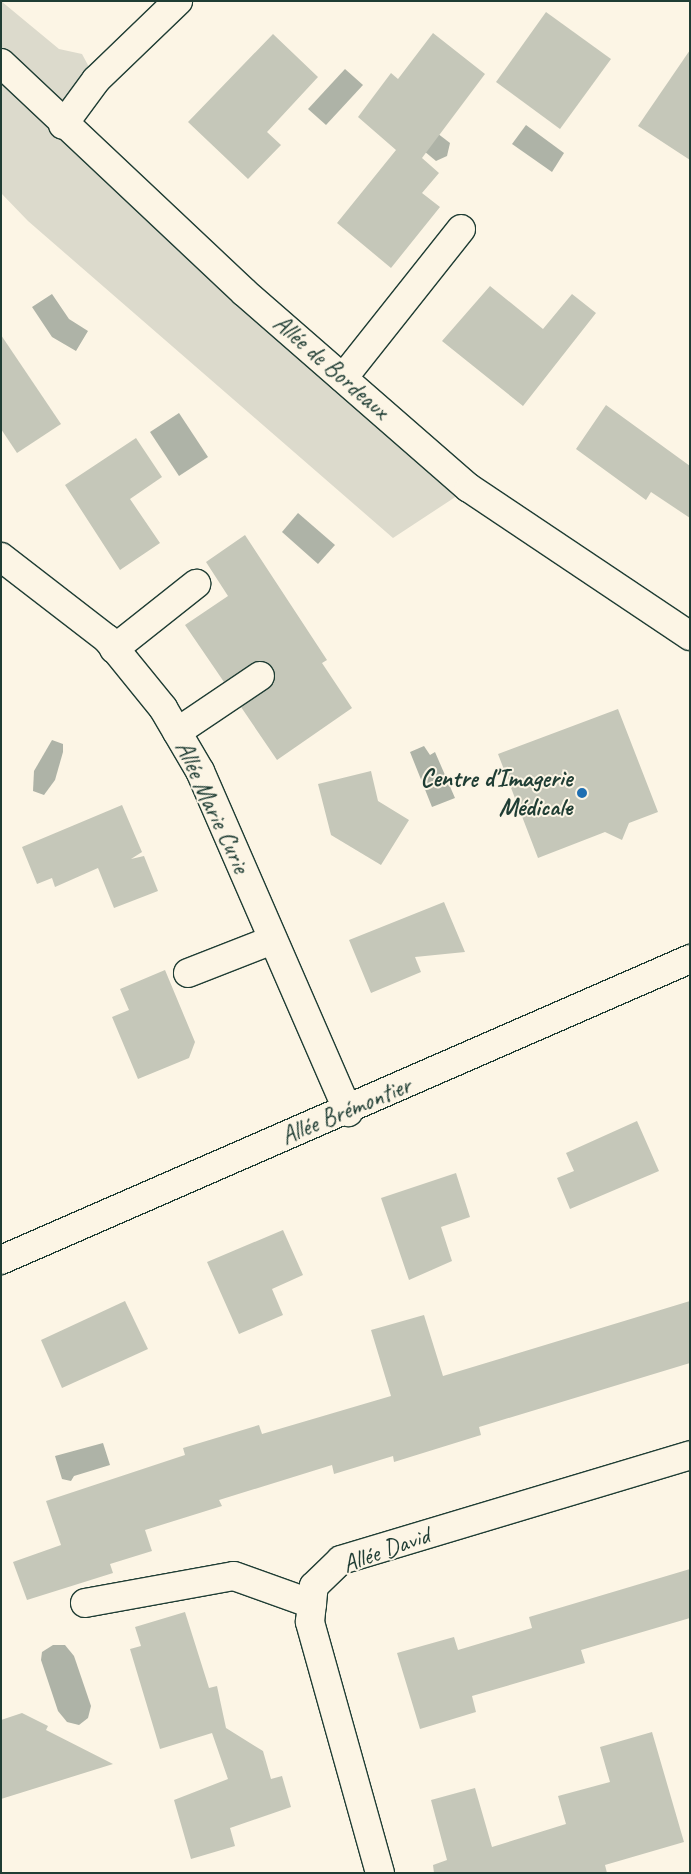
<!DOCTYPE html>
<meta charset="utf-8">
<style>
body{margin:0}
#map{position:relative;width:691px;height:1874px;overflow:hidden;background:#fcf5e5;font-family:Caveat,sans-serif}
div>[style]{position:absolute}
.green>*{inset:0;background:#dcdacc}
.water>*{inset:0;background:#aeb3a7}
.building>*{inset:0;background:#c5c7b9}
.roads{filter:drop-shadow(1px 0 #1f3d34) drop-shadow(-1px 0 #1f3d34) drop-shadow(0 1px #1f3d34) drop-shadow(0 -1px #1f3d34)}
.minor>*{height:28px;margin:-14px;padding:0 14px;transform-origin:14px;border-radius:14px;background:#fcf5e5}
.major>*{height:28px;margin:-14px;padding:0 14px;transform-origin:14px;border-radius:14px;background:#fcf5e5}
.dots>*{width:14px;height:14px;translate:-50% -50%;box-sizing:border-box;border:2px solid #fcf5e5;border-radius:50%}
span{translate:-50% -50%;white-space:nowrap;text-align:center;line-height:1.15;-webkit-text-stroke:4px #fcf5e5;paint-order:stroke}
.street-label{font-size:25px;color:#1f3d34}
.poi-label{font-size:25px;color:#1f3d34;font-weight:700}
.right{translate:-100% -50%;text-align:right}
.frame{position:absolute;inset:0;border:2px solid #1f3d34;pointer-events:none}
</style>
<div id="map">
<div class="green">
<i style="clip-path:polygon(1px 1px,59px 49px,82px 54px,96px 80px,63px 125px,469px 488px,393px 538px,28px 221px,1px 193px)"></i>
</div>
<div class="water">
<i style="clip-path:polygon(345px 69px,363px 85px,326px 125px,308px 109px)"></i>
<i style="clip-path:polygon(407px 110px,450px 143px,447px 156px,436px 161px,394px 126px)"></i>
<i style="clip-path:polygon(526px 125px,564px 153px,552px 172px,512px 144px)"></i>
<i style="clip-path:polygon(52px 294px,69px 319px,88px 331px,76px 351px,52px 337px,32px 307px)"></i>
<i style="clip-path:polygon(179px 413px,208px 457px,179px 476px,150px 432px)"></i>
<i style="clip-path:polygon(298px 513px,335px 545px,318px 564px,282px 532px)"></i>
<i style="clip-path:polygon(52px 740px,63px 744px,63px 752px,55px 780px,44px 795px,33px 791px,34px 771px)"></i>
<i style="clip-path:polygon(424px 746px,430px 755px,435px 752px,455px 798px,432px 807px,410px 752px)"></i>
<i style="clip-path:polygon(103px 1443px,110px 1465px,74px 1476px,71px 1481px,62px 1479px,55px 1456px)"></i>
<i style="clip-path:polygon(53px 1645px,65px 1645px,74px 1656px,91px 1706px,88px 1718px,79px 1725px,67px 1722px,58px 1711px,41px 1660px,42px 1652px)"></i>
</div>
<div class="building">
<i style="clip-path:polygon(546px 12px,611px 59px,560px 129px,496px 82px)"></i>
<i style="clip-path:polygon(433px 33px,485px 74px,422px 158px,439px 173px,422px 193px,440px 207px,391px 268px,337px 223px,396px 150px,358px 117px,391px 73px,398px 79px)"></i>
<i style="clip-path:polygon(273px 34px,318px 77px,267px 132px,281px 145px,248px 179px,188px 122px)"></i>
<i style="clip-path:polygon(690px 50px,690px 160px,638px 126px)"></i>
<i style="clip-path:polygon(490px 286px,543px 329px,572px 294px,596px 313px,523px 406px,442px 341px)"></i>
<i style="clip-path:polygon(1px 335px,61px 424px,17px 453px,1px 429px)"></i>
<i style="clip-path:polygon(606px 405px,690px 466px,690px 518px,651px 492px,646px 500px,576px 449px)"></i>
<i style="clip-path:polygon(136px 438px,162px 477px,130px 499px,160px 543px,120px 570px,65px 485px)"></i>
<i style="clip-path:polygon(245px 535px,327px 660px,322px 663px,352px 708px,277px 760px,241px 707px,274px 683px,273px 668px,258px 661px,224px 682px,185px 625px,228px 596px,206px 562px)"></i>
<i style="clip-path:polygon(618px 709px,658px 812px,629px 823px,622px 840px,605px 832px,538px 858px,498px 754px)"></i>
<i style="clip-path:polygon(371px 771px,378px 801px,409px 820px,381px 865px,331px 835px,318px 784px)"></i>
<i style="clip-path:polygon(122px 805px,142px 852px,131px 859px,144px 856px,158px 891px,114px 908px,98px 868px,55px 887px,52px 878px,37px 884px,22px 847px)"></i>
<i style="clip-path:polygon(444px 902px,465px 952px,415px 957px,421px 972px,371px 993px,349px 940px)"></i>
<i style="clip-path:polygon(165px 970px,195px 1042px,189px 1058px,138px 1079px,112px 1017px,129px 1010px,120px 989px)"></i>
<i style="clip-path:polygon(637px 1121px,659px 1171px,570px 1209px,557px 1178px,574px 1171px,566px 1153px)"></i>
<i style="clip-path:polygon(456px 1173px,470px 1217px,441px 1227px,452px 1261px,409px 1280px,381px 1198px)"></i>
<i style="clip-path:polygon(283px 1230px,303px 1275px,272px 1289px,283px 1315px,239px 1334px,207px 1262px)"></i>
<i style="clip-path:polygon(125px 1301px,148px 1349px,62px 1388px,41px 1340px)"></i>
<i style="clip-path:polygon(690px 1301px,690px 1363px,479px 1427px,481px 1435px,394px 1462px,393px 1456px,334px 1474px,332px 1465px,219px 1500px,222px 1506px,145px 1530px,152px 1551px,110px 1564px,113px 1573px,27px 1600px,13px 1562px,61px 1545px,46px 1501px,185px 1455px,183px 1448px,259px 1425px,262px 1434px,391px 1396px,371px 1330px,424px 1315px,443px 1376px)"></i>
<i style="clip-path:polygon(690px 1569px,690px 1618px,581px 1650px,585px 1663px,472px 1696px,476px 1712px,420px 1729px,397px 1653px,454px 1637px,458px 1650px,532px 1628px,529px 1617px)"></i>
<i style="clip-path:polygon(185px 1612px,209px 1688px,217px 1686px,226px 1728px,263px 1751px,271px 1779px,282px 1776px,291px 1807px,230px 1828px,235px 1846px,191px 1859px,174px 1800px,228px 1779px,212px 1733px,160px 1749px,130px 1649px,141px 1646px,135px 1627px)"></i>
<i style="clip-path:polygon(22px 1713px,48px 1726px,46px 1730px,113px 1764px,1px 1799px,1px 1720px)"></i>
<i style="clip-path:polygon(652px 1732px,684px 1842px,605px 1865px,607px 1873px,434px 1873px,433px 1865px,447px 1860px,431px 1800px,475px 1788px,492px 1847px,566px 1824px,558px 1796px,610px 1782px,600px 1747px)"></i>
</div>
<div class="roads">
<div class="minor">
<i style="left:63px;top:125px;width:56px;rotate:-53.7deg"></i>
<i style="left:96px;top:80px;width:114px;rotate:-43.9deg"></i>
<i style="left:343px;top:378px;width:190px;rotate:-51.6deg"></i>
<i style="left:1px;top:557px;width:134px;rotate:37.7deg"></i>
<i style="left:107px;top:639px;width:89px;rotate:50.9deg"></i>
<i style="left:163px;top:708px;width:73px;rotate:59.6deg"></i>
<i style="left:200px;top:771px;width:372px;rotate:66.5deg"></i>
<i style="left:114px;top:649px;width:105px;rotate:-38.4deg"></i>
<i style="left:177px;top:732px;width:100px;rotate:-34deg"></i>
<i style="left:188px;top:973px;width:90px;rotate:-21.4deg"></i>
<i style="left:1px;top:1260px;width:752px;rotate:-23.6deg"></i>
<i style="left:85px;top:1603px;width:151px;rotate:-10.3deg"></i>
<i style="left:234px;top:1576px;width:83px;rotate:19.7deg"></i>
<i style="left:380px;top:1873px;width:261px;rotate:-105.6deg"></i>
<i style="left:310px;top:1622px;width:36px;rotate:-84deg"></i>
<i style="left:314px;top:1586px;width:37px;rotate:-44deg"></i>
<i style="left:341px;top:1560px;width:364px;rotate:-16.7deg"></i>
</div>
<div class="major">
<i style="left:1px;top:63px;width:334px;rotate:43.3deg"></i>
<i style="left:244px;top:292px;width:298px;rotate:41.1deg"></i>
<i style="left:469px;top:488px;width:266px;rotate:33.8deg"></i>
</div>
</div>
<div class="dots">
<i style="left:582px;top:793px;background:#1f6fb2"></i>
</div>
<div class="street-label">
<span style="left:331px;top:367px;rotate:41deg">Allée de Bordeaux</span>
<span style="left:212px;top:807px;rotate:65deg">Allée Marie Curie</span>
<span style="left:346px;top:1111px;rotate:-23deg">Allée Brémontier</span>
<span style="left:386px;top:1550px;rotate:-20deg">Allée David</span>
</div>
<div class="poi-label">
<span class="right" style="left:572px;top:793px">Centre d'Imagerie<br>Médicale</span>
</div>
<div class="frame"></div>
</div>
